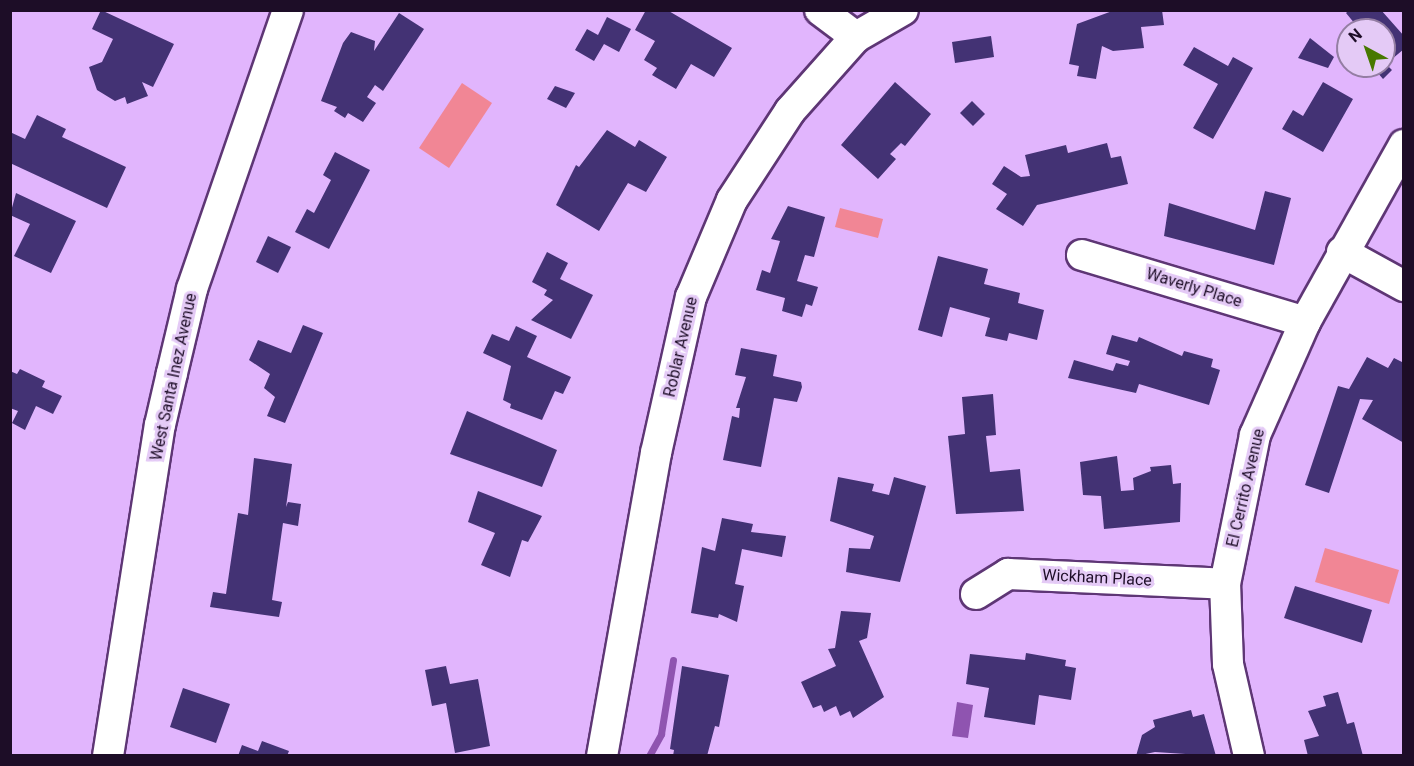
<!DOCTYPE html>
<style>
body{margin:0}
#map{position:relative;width:1414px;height:766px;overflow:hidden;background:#e1b5fd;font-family:Roboto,sans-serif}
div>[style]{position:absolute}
.green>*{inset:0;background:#f18695}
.water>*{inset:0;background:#8f54b0}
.stream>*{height:7px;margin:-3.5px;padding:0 3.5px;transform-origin:3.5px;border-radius:3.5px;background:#8f54b0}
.building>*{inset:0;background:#433274}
.roads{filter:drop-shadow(2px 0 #5e3675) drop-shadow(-2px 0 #5e3675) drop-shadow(0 2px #5e3675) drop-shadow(0 -2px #5e3675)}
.minor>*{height:30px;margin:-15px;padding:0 15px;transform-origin:15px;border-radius:15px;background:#fff}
span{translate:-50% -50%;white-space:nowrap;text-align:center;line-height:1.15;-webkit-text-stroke:6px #e4caf6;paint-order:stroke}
.street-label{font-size:16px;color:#1d0d27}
.frame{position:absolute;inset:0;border:12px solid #1d0d27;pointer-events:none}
.north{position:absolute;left:1336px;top:18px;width:60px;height:60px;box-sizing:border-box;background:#e4caf6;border:2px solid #947ea3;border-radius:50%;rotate:320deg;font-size:16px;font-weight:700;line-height:24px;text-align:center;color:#1d0d27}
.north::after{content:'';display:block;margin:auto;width:21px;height:27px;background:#477800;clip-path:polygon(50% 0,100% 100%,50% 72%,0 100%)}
</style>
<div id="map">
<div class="green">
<i style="clip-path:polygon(462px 83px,492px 103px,449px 168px,419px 148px)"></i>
<i style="clip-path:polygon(840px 208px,883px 219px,878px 238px,835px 227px)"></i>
<i style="clip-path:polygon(1325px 548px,1399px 570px,1389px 604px,1315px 582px)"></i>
</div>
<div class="water">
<i style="clip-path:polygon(957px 702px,973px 705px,968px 738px,952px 736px)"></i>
</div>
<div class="stream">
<i style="left:649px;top:756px;width:25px;rotate:-61deg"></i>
<i style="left:661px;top:734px;width:75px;rotate:-80.8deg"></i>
</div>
<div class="building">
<i style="clip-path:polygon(101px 10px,174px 44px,153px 87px,142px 82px,148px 96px,127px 104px,125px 97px,115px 101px,97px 90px,89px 67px,102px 62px,113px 39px,92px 29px)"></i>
<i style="clip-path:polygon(646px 10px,667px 10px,732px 48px,714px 77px,691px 64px,676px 89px,652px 75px,657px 68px,644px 60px,655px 41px,635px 30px)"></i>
<i style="clip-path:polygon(1115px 10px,1162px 10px,1164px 25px,1141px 27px,1144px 48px,1113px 51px,1102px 46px,1096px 79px,1077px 76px,1079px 66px,1069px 64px,1077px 24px)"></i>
<i style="clip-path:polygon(1349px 10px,1381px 10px,1404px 36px,1404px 49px,1386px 64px,1392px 70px,1383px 79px,1377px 72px,1372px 76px,1363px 66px,1384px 66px,1384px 30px,1360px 30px,1346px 13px)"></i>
<i style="clip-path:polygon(399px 13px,424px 29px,383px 91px,375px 85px,367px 97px,376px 103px,363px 122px,348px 113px,345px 118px,334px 111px,337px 107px,321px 101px,343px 43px,351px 32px,375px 41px,374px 51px)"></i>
<i style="clip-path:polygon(607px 17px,631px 29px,619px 52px,604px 44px,594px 61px,575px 50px,587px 29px,598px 35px)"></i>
<i style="clip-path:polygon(991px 36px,994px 57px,955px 63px,952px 42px)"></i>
<i style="clip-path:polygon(1310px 38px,1334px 57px,1328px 68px,1298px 58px)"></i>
<i style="clip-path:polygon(1194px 47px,1228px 66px,1233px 57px,1253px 68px,1213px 139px,1193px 128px,1218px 84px,1183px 65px)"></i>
<i style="clip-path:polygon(895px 82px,931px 114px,905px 146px,901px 143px,890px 154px,896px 159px,878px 179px,841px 145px)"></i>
<i style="clip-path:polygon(1323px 82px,1353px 99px,1323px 152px,1282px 129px,1293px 110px,1303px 116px)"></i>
<i style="clip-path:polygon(555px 86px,575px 93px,566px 108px,547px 99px)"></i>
<i style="clip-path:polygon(972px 101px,985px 114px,973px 126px,960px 113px)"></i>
<i style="clip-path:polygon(37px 115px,66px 129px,62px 137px,126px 167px,107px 208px,10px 163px,10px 132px,25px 139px)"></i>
<i style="clip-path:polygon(607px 130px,635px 147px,639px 140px,667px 157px,646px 192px,628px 183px,599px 231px,556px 205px,576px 165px,579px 167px)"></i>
<i style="clip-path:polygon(1107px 143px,1111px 158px,1121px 156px,1128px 184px,1037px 205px,1023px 226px,996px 209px,1007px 194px,992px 184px,1004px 166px,1021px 177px,1030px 176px,1025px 155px,1066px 145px,1068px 153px)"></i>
<i style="clip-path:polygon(335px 152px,370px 170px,329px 249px,295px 232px,307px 209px,314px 213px,331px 180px,323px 175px)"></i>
<i style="clip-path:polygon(1265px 191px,1291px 198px,1274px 265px,1164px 236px,1169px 203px,1255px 230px)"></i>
<i style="clip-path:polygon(16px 193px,76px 221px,51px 273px,14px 256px,30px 224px,10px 215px)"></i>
<i style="clip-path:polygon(788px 206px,825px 217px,814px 257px,805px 255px,797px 281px,818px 287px,812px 306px,806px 304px,802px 317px,782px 311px,785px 298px,756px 290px,762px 270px,770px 273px,780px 241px,771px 239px)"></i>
<i style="clip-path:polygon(268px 236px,291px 247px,278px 273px,256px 262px)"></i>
<i style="clip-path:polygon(547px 252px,568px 263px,560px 279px,593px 295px,571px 339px,531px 320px,553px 300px,544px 295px,547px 290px,532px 282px)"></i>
<i style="clip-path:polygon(938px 256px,988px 269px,984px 284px,1020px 293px,1018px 303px,1044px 310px,1037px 340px,1009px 333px,1007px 341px,985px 336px,990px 318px,950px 307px,942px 337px,918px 330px)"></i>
<i style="clip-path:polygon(303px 325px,323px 333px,285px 423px,267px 416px,275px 397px,264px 388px,270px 374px,249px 360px,258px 340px,291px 353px)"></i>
<i style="clip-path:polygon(516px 326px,537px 336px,527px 357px,571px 377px,563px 394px,555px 391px,542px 420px,510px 408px,511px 404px,503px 400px,511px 366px,483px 353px,492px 334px,509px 341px)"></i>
<i style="clip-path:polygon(1112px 335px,1137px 342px,1139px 337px,1182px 356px,1184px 351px,1213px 359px,1211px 367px,1220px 370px,1209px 405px,1139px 384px,1136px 393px,1068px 378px,1074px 360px,1113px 371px,1116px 363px,1128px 366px,1130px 361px,1106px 354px)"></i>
<i style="clip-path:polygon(741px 348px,777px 355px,773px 376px,801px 382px,802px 387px,797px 402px,774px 398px,761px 467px,723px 460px,732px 416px,739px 418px,740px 408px,736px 408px,746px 377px,735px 375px)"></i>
<i style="clip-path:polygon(1367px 357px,1388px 368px,1394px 358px,1404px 363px,1404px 443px,1362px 419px,1373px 400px,1360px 399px,1329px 493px,1305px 485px,1338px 386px,1349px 389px)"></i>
<i style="clip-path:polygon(20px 369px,45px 381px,42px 387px,62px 396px,53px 414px,36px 406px,25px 430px,12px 423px,18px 411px,10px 408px,10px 371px,17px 374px)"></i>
<i style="clip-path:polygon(993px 394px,996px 435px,986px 436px,990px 472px,1020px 469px,1024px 511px,956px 514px,948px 436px,965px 434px,962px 397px)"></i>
<i style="clip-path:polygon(467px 411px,557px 450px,542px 487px,450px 454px)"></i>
<i style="clip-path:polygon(1117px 456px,1121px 491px,1134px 490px,1133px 478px,1151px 471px,1150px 467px,1171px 465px,1173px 484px,1181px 483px,1180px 522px,1104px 529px,1101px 496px,1083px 495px,1080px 462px)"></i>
<i style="clip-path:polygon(254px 458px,292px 464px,286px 507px,288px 502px,301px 504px,298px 526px,283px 523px,272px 600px,282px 602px,279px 617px,210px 607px,213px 592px,226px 594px,238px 513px,248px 515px)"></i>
<i style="clip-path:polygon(838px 477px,874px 484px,872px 491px,889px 495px,894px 477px,926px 486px,900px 582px,846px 572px,849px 548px,870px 549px,874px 536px,830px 521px)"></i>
<i style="clip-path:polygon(478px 491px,542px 516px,528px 542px,522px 540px,510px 577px,481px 565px,495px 533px,468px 522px)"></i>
<i style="clip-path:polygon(722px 518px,753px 524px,751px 532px,786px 536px,782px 557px,742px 549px,735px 584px,744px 586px,737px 622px,719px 614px,718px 618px,691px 613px,702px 547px,715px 551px)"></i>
<i style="clip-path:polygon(1295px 586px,1372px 610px,1362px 643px,1284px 618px)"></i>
<i style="clip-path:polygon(841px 611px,871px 613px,867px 638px,859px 641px,884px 697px,853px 718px,850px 711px,840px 716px,836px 706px,824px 712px,821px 705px,813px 708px,801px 682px,836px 666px,828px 649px,835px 648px)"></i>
<i style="clip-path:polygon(1026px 653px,1066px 660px,1065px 666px,1076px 668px,1071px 700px,1039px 695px,1035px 725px,984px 717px,989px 688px,966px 684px,970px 654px,1025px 660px)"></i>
<i style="clip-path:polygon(446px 666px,450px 684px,478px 679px,490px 746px,455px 753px,446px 703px,432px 706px,425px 670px)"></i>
<i style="clip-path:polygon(682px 666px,729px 675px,719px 727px,715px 726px,707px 756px,673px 756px,674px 750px,670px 749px)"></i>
<i style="clip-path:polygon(183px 688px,230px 704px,216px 743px,170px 727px)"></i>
<i style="clip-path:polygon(1338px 692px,1347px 724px,1354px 722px,1363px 756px,1308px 756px,1304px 740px,1319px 736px,1308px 711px,1326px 706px,1323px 696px)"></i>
<i style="clip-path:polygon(1191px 710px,1193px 717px,1204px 714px,1216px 756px,1155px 752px,1136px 756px,1142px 735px,1155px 727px,1153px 720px)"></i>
<i style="clip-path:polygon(262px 741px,289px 751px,287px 756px,238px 756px,242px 745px,258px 751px)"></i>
</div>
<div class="roads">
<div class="minor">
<i style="left:820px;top:10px;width:45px;rotate:36.9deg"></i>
<i style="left:1342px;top:252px;width:71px;rotate:28.7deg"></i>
<i style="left:1082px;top:255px;width:233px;rotate:16.7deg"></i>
<i style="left:976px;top:594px;width:38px;rotate:-32deg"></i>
<i style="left:1008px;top:574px;width:217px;rotate:2.6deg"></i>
<i style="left:108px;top:756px;width:335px;rotate:-81.1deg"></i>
<i style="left:160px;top:425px;width:53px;rotate:-77deg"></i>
<i style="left:172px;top:373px;width:86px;rotate:-76.6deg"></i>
<i style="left:192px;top:289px;width:295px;rotate:-71deg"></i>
<i style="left:602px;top:756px;width:308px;rotate:-79.9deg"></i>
<i style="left:656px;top:453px;width:160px;rotate:-77.4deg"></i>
<i style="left:691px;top:297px;width:105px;rotate:-67.1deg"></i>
<i style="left:732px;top:200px;width:106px;rotate:-56.9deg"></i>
<i style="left:790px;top:111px;width:99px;rotate:-48.3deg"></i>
<i style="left:856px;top:37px;width:54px;rotate:-29.9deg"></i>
<i style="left:1249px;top:756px;width:94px;rotate:-102.9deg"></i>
<i style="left:1228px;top:664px;width:80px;rotate:-92.1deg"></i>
<i style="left:1225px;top:584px;width:152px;rotate:-78.6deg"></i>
<i style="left:1255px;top:435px;width:124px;rotate:-66.1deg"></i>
<i style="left:1305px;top:322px;width:203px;rotate:-60.8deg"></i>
</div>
</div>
<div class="street-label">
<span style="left:1194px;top:288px;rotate:17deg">Waverly Place</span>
<span style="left:681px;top:347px;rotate:-77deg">Roblar Avenue</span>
<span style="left:174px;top:377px;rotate:-78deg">West Santa Inez Avenue</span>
<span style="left:1246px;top:488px;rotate:-77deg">El Cerrito Avenue</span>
<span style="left:1097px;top:578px;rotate:3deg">Wickham Place</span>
</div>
<div class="frame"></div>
<div class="north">N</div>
</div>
